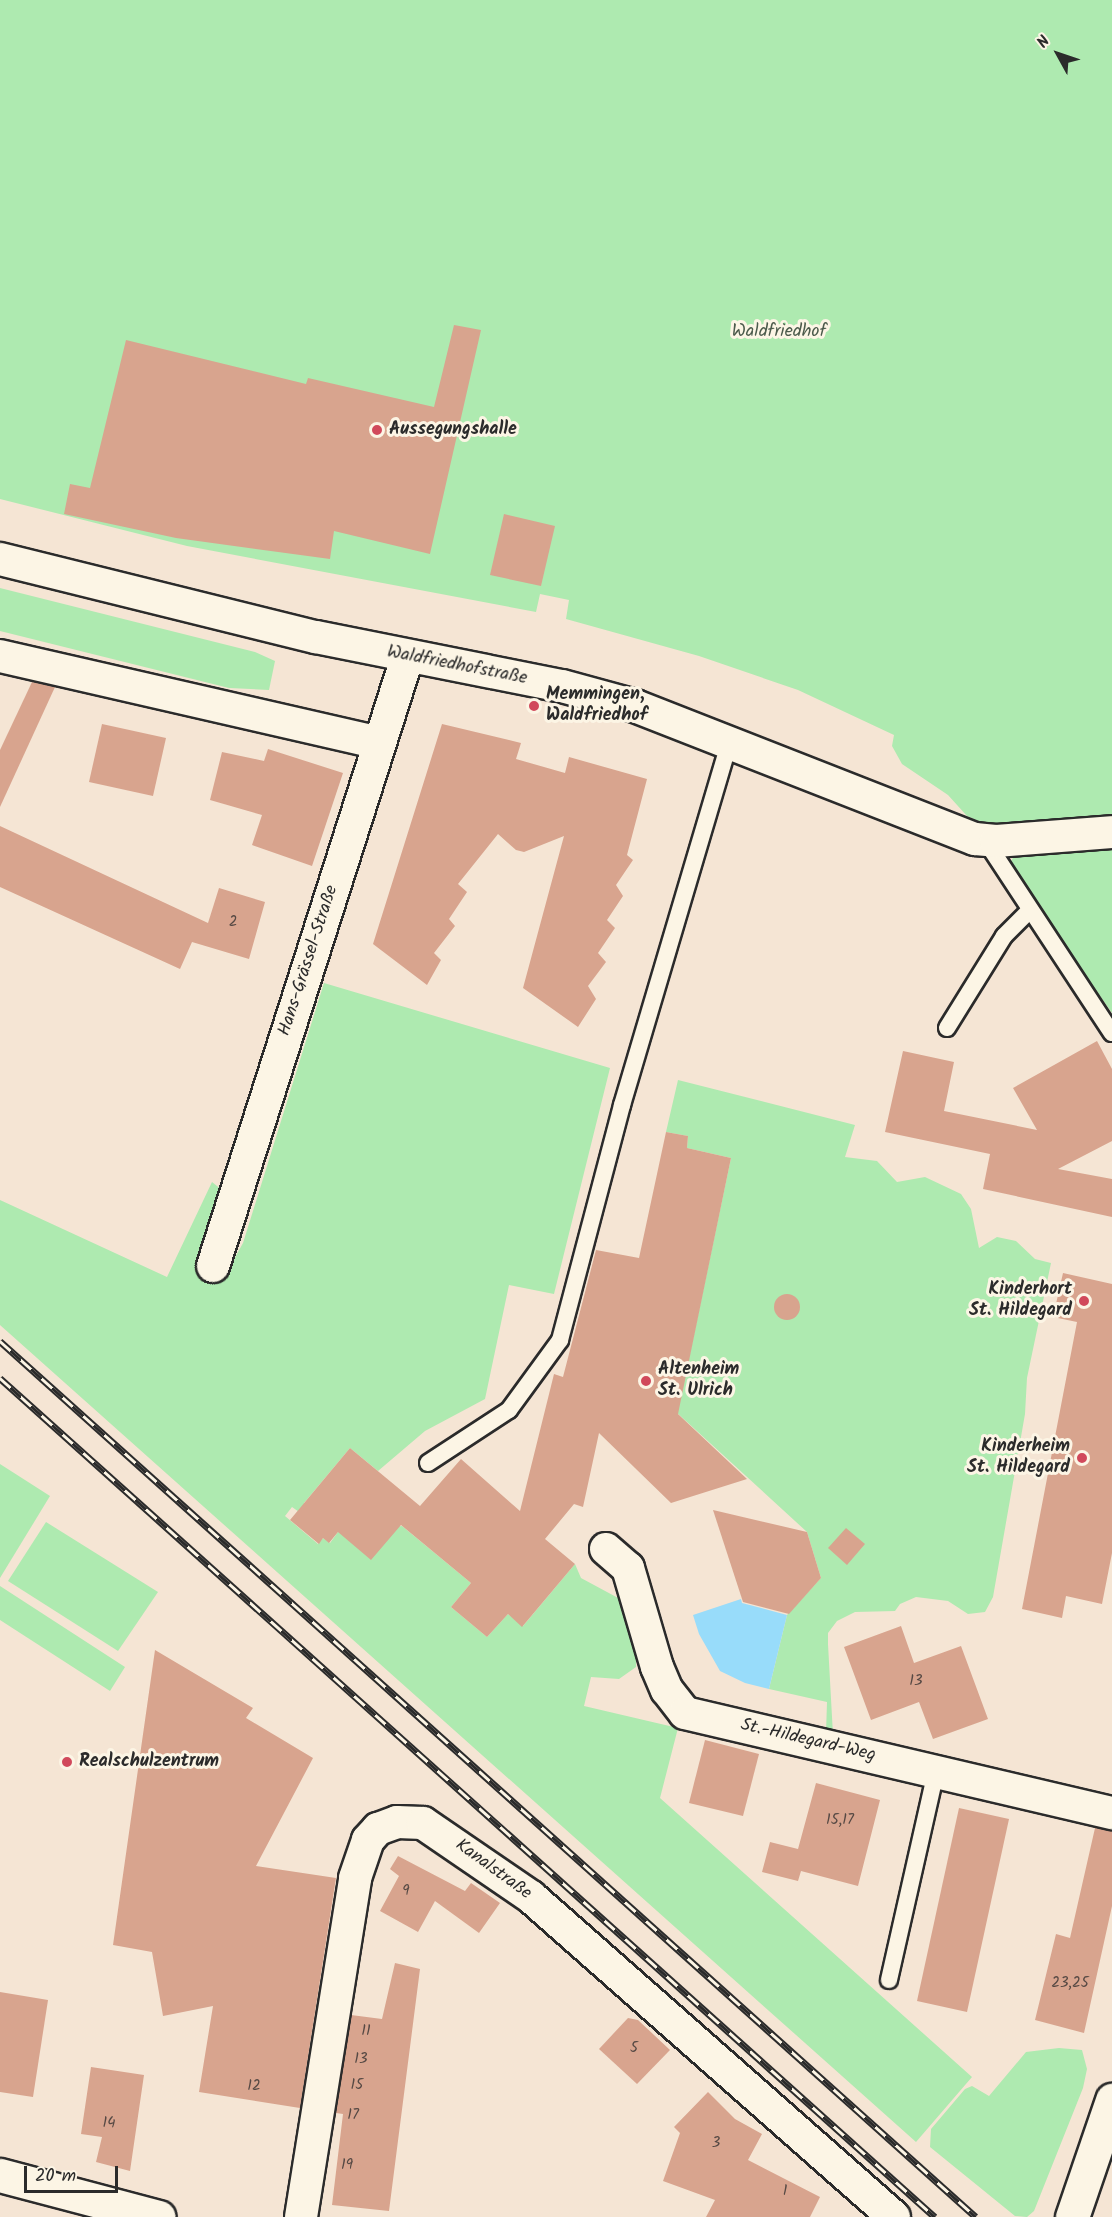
<!DOCTYPE html>
<meta charset="utf-8">
<style>
body{margin:0}
#map{position:relative;width:1112px;height:2217px;overflow:hidden;background:#f5e5d4;font-family:Kalam,sans-serif}
div>[style]{position:absolute}
.green>*{inset:0;background:#aeeab0}
.water>*{inset:0;background:#98dcfa}
.building>*{inset:0;background:#d8a48e}
.round{border-radius:50%}
.roads{filter:drop-shadow(2px 0 #2b2b2b) drop-shadow(-2px 0 #2b2b2b) drop-shadow(0 2px #2b2b2b) drop-shadow(0 -2px #2b2b2b)}
.lane>*{height:16px;margin:-8px;padding:0 8px;transform-origin:8px;border-radius:8px;background:#fcf5e5}
.street>*{height:32px;margin:-16px;padding:0 16px;transform-origin:16px;border-radius:16px;background:#fcf5e5}
.secondary>*{height:33px;margin:-16.5px;padding:0 16.5px;transform-origin:16.5px;border-radius:16.5px;background:#fcf5e5}
.rail>*{height:7px;margin-top:-3.5px;transform-origin:0;background:repeating-linear-gradient(90deg,#fcf5e5 0 14px,#2b2b2b 0 28px);box-sizing:border-box;border-block:2px solid #2b2b2b}
.dots>*{width:16px;height:16px;translate:-50% -50%;box-sizing:border-box;border:3px solid #fcf5e5;border-radius:50%}
span{translate:-50% -50%;white-space:nowrap;text-align:center;line-height:1.15;-webkit-text-stroke:6px #fcf5e5;paint-order:stroke}
.number-label{font-size:15px;color:#564944}
.number-label span{-webkit-text-stroke-width:0}
.park-label{font-size:18px;color:#4c5b4c}
.poi-label{font-size:18px;color:#2b2b2b;font-weight:700}
.left{translate:0 -50%;text-align:left}
.right{translate:-100% -50%;text-align:right}
.street-label{font-size:18px;color:#2b2b2b}
.north{position:absolute;left:1028px;top:24px;width:60px;height:60px;-webkit-text-stroke:4px #fcf5e5;paint-order:stroke;rotate:310deg;font-size:16px;font-weight:700;line-height:24px;text-align:center;color:#2b2b2b}
.north::after{content:'';display:block;margin:auto;width:21px;height:27px;background:#2b2b2b;clip-path:polygon(50% 0,100% 100%,50% 72%,0 100%)}
.scale{position:absolute;left:24px;top:2166px;width:94px;height:27px;box-sizing:border-box;border:3px solid #2b2b2b;border-top:0;padding-left:8px;font-size:18px;line-height:21px;white-space:nowrap;color:#2b2b2b;-webkit-text-stroke:4px #fcf5e5;paint-order:stroke}
</style>
<div id="map">
<div class="green">
<i style="clip-path:polygon(0 0,1112px 0,1112px 818px,1005px 827px,985px 824px,967px 816px,948px 795px,902px 764px,892px 746px,894px 735px,798px 690px,699px 656px,566px 619px,569px 600px,540px 594px,536px 612px,187px 546px,0 499px)"></i>
<i style="clip-path:polygon(0 588px,255px 652px,275px 661px,269px 690px,229px 688px,0 631px)"></i>
<i style="clip-path:polygon(1112px 847px,1112px 1013px,1013px 873px,1010px 863px,1015px 854px)"></i>
<i style="clip-path:polygon(324px 983px,610px 1068px,554px 1294px,509px 1285px,485px 1399px,425px 1431px,378px 1471px,350px 1448px,304px 1503px,308px 1507px,302px 1514px,292px 1507px,285px 1516px,318px 1544px,323px 1538px,330px 1543px,338px 1532px,402px 1526px,471px 1583px,451px 1607px,487px 1637px,508px 1614px,523px 1626px,575px 1564px,581px 1578px,620px 1599px,636px 1648px,636px 1667px,619px 1679px,591px 1677px,584px 1706px,678px 1728px,660px 1798px,972px 2077px,916px 2142px,0 1325px,0 1200px,167px 1277px,212px 1182px,222px 1190px,221px 1204px,198px 1275px,216px 1282px,228px 1270px,243px 1243px)"></i>
<i style="clip-path:polygon(678px 1080px,855px 1125px,845px 1157px,877px 1161px,897px 1182px,925px 1177px,961px 1194px,971px 1209px,979px 1248px,997px 1237px,1016px 1241px,1035px 1259px,1051px 1263px,1027px 1378px,1025px 1414px,993px 1597px,985px 1612px,968px 1614px,948px 1601px,916px 1597px,900px 1604px,895px 1611px,855px 1612px,837px 1621px,828px 1633px,828px 1644px,833px 1735px,826px 1733px,827px 1702px,769px 1689px,787px 1615px,821px 1578px,807px 1532px,663px 1400px,680px 1401px,731px 1158px,687px 1148px,688px 1136px,666px 1132px)"></i>
<i style="clip-path:polygon(0 1464px,50px 1496px,0 1578px)"></i>
<i style="clip-path:polygon(46px 1522px,158px 1592px,118px 1651px,8px 1581px)"></i>
<i style="clip-path:polygon(0 1586px,125px 1667px,110px 1691px,0 1620px)"></i>
<i style="clip-path:polygon(1059px 2048px,1082px 2050px,1087px 2069px,1083px 2088px,1034px 2211px,1027px 2217px,1015px 2216px,930px 2147px,931px 2129px,965px 2089px,972px 2086px,989px 2096px,1026px 2052px)"></i>
</div>
<div class="water">
<i style="clip-path:polygon(741px 1599px,742px 1603px,787px 1615px,769px 1689px,745px 1683px,720px 1671px,699px 1634px,693px 1615px)"></i>
</div>
<div class="building">
<i style="clip-path:polygon(454px 325px,481px 330px,430px 554px,334px 531px,330px 559px,176px 538px,64px 514px,70px 484px,90px 488px,126px 340px,306px 384px,308px 378px,434px 407px)"></i>
<i style="clip-path:polygon(504px 514px,555px 526px,541px 586px,490px 575px)"></i>
<i style="clip-path:polygon(32px 682px,55px 687px,0 807px,0 750px)"></i>
<i style="clip-path:polygon(102px 724px,166px 738px,153px 796px,89px 782px)"></i>
<i style="clip-path:polygon(442px 724px,521px 743px,516px 759px,565px 773px,569px 757px,647px 779px,627px 855px,633px 860px,616px 885px,623px 896px,607px 920px,615px 928px,598px 953px,606px 962px,588px 986px,596px 999px,578px 1027px,523px 988px,564px 836px,524px 852px,516px 850px,498px 834px,458px 884px,467px 892px,449px 919px,455px 926px,434px 953px,441px 960px,427px 985px,373px 944px)"></i>
<i style="clip-path:polygon(268px 749px,343px 773px,312px 866px,252px 845px,262px 815px,210px 800px,222px 752px,264px 761px)"></i>
<i style="clip-path:polygon(0 826px,208px 923px,219px 888px,265px 902px,249px 959px,192px 942px,180px 969px,0 887px)"></i>
<i style="clip-path:polygon(1097px 1041px,1112px 1069px,1112px 1141px,1058px 1169px,1112px 1179px,1112px 1217px,983px 1189px,990px 1154px,885px 1132px,903px 1051px,954px 1062px,944px 1111px,1037px 1130px,1013px 1088px)"></i>
<i style="clip-path:polygon(666px 1132px,688px 1136px,687px 1148px,731px 1158px,678px 1414px,747px 1479px,671px 1503px,599px 1433px,583px 1507px,574px 1504px,545px 1539px,575px 1564px,522px 1627px,508px 1614px,487px 1637px,451px 1607px,471px 1583px,401px 1525px,371px 1560px,338px 1532px,329px 1543px,323px 1538px,319px 1544px,290px 1520px,350px 1448px,420px 1506px,461px 1459px,520px 1511px,554px 1374px,563px 1377px,596px 1250px,639px 1258px)"></i>
<i style="clip-path:polygon(1063px 1273px,1112px 1284px,1112px 1553px,1102px 1604px,1066px 1596px,1062px 1618px,1022px 1609px,1077px 1322px,1053px 1317px)"></i>
<i class="round" style="left:774px;top:1294px;width:26px;height:26px"></i>
<i style="clip-path:polygon(713px 1510px,807px 1532px,821px 1578px,789px 1614px,743px 1602px)"></i>
<i style="clip-path:polygon(846px 1528px,865px 1544px,847px 1565px,828px 1548px)"></i>
<i style="clip-path:polygon(901px 1626px,914px 1663px,961px 1646px,988px 1719px,933px 1739px,919px 1702px,871px 1720px,844px 1647px)"></i>
<i style="clip-path:polygon(155px 1650px,253px 1708px,246px 1718px,313px 1758px,256px 1866px,336px 1878px,300px 2108px,199px 2092px,213px 2006px,163px 2016px,152px 1952px,113px 1945px)"></i>
<i style="clip-path:polygon(705px 1740px,759px 1754px,743px 1816px,689px 1803px)"></i>
<i style="clip-path:polygon(816px 1783px,880px 1800px,858px 1886px,801px 1871px,798px 1881px,762px 1872px,770px 1842px,798px 1849px)"></i>
<i style="clip-path:polygon(959px 1808px,1009px 1819px,967px 2012px,917px 2001px)"></i>
<i style="clip-path:polygon(1095px 1828px,1112px 1830px,1112px 1906px,1084px 2033px,1035px 2020px,1056px 1934px,1070px 1938px)"></i>
<i style="clip-path:polygon(398px 1856px,465px 1891px,471px 1883px,500px 1903px,479px 1933px,435px 1901px,418px 1932px,380px 1911px,399px 1876px,390px 1869px)"></i>
<i style="clip-path:polygon(395px 1963px,420px 1969px,389px 2211px,332px 2205px,343px 2114px,336px 2113px,351px 2015px,382px 2019px)"></i>
<i style="clip-path:polygon(0 1992px,48px 2000px,33px 2097px,0 2092px)"></i>
<i style="clip-path:polygon(628px 2018px,638px 2020px,670px 2050px,637px 2084px,599px 2049px)"></i>
<i style="clip-path:polygon(91px 2067px,144px 2075px,130px 2171px,96px 2162px,102px 2137px,81px 2134px)"></i>
<i style="clip-path:polygon(708px 2092px,735px 2119px,762px 2134px,748px 2160px,820px 2197px,810px 2217px,706px 2217px,715px 2200px,663px 2181px,680px 2133px,674px 2127px)"></i>
</div>
<div class="roads">
<div class="lane">
<i style="left:985px;top:840px;width:231px;rotate:56.7deg"></i>
<i style="left:947px;top:1028px;width:108px;rotate:-58.2deg"></i>
<i style="left:1004px;top:936px;width:35px;rotate:-45deg"></i>
<i style="left:428px;top:1463px;width:97px;rotate:-33.2deg"></i>
<i style="left:509px;top:1410px;width:87px;rotate:-53.9deg"></i>
<i style="left:560px;top:1340px;width:243px;rotate:-75.2deg"></i>
<i style="left:622px;top:1105px;width:380px;rotate:-73.5deg"></i>
<i style="left:889px;top:1980px;width:214px;rotate:-77.3deg"></i>
</div>
<div class="street">
<i style="left:0;top:559px;width:325px;rotate:13.9deg"></i>
<i style="left:316px;top:637px;width:251px;rotate:11.3deg"></i>
<i style="left:562px;top:686px;width:76px;rotate:15.3deg"></i>
<i style="left:635px;top:706px;width:365px;rotate:21.4deg"></i>
<i style="left:975px;top:839px;width:21px;rotate:5deg"></i>
<i style="left:996px;top:841px;width:116px;rotate:-4.4deg"></i>
<i style="left:0;top:656px;width:389px;rotate:12.9deg"></i>
<i style="left:213px;top:1266px;width:638px;rotate:-72.3deg"></i>
<i style="left:606px;top:1549px;width:29px;rotate:41deg"></i>
<i style="left:628px;top:1568px;width:103px;rotate:73.7deg"></i>
<i style="left:657px;top:1667px;width:25px;rotate:67deg"></i>
<i style="left:667px;top:1690px;width:29px;rotate:52deg"></i>
<i style="left:685px;top:1713px;width:439px;rotate:13.2deg"></i>
<i style="left:301px;top:2217px;width:343px;rotate:-80.9deg"></i>
<i style="left:355px;top:1878px;width:40px;rotate:-71.1deg"></i>
<i style="left:368px;top:1840px;width:15px;rotate:-48deg"></i>
<i style="left:378px;top:1829px;width:20px;rotate:-20deg"></i>
<i style="left:397px;top:1822px;width:26px;rotate:2deg"></i>
<i style="left:423px;top:1823px;width:131px;rotate:34.4deg"></i>
<i style="left:531px;top:1897px;width:484px;rotate:41.4deg"></i>
</div>
<div class="secondary">
<i style="left:0;top:2175px;width:164px;rotate:14.8deg"></i>
<i style="left:1072px;top:2217px;width:124px;rotate:-71.1deg"></i>
</div>
</div>
<div class="rail">
<i style="left:0;top:1341px;width:1311px;rotate:41.91deg"></i>
<i style="left:0;top:1378px;width:1256px;rotate:41.9deg"></i>
</div>
<div class="dots">
<i style="left:377px;top:430px;background:#d1495b"></i>
<i style="left:534px;top:706px;background:#d1495b"></i>
<i style="left:1084px;top:1301px;background:#d1495b"></i>
<i style="left:646px;top:1381px;background:#d1495b"></i>
<i style="left:1082px;top:1458px;background:#d1495b"></i>
<i style="left:67px;top:1762px;background:#d1495b"></i>
</div>
<div class="number-label">
<span style="left:233px;top:923px">2</span>
<span style="left:916px;top:1682px">13</span>
<span style="left:840px;top:1821px">15,17</span>
<span style="left:406px;top:1892px">9</span>
<span style="left:1070px;top:1984px">23,25</span>
<span style="left:366px;top:2032px">11</span>
<span style="left:634px;top:2049px">5</span>
<span style="left:361px;top:2060px">13</span>
<span style="left:357px;top:2086px">15</span>
<span style="left:254px;top:2087px">12</span>
<span style="left:353px;top:2116px">17</span>
<span style="left:109px;top:2124px">14</span>
<span style="left:716px;top:2144px">3</span>
<span style="left:347px;top:2166px">19</span>
<span style="left:785px;top:2192px">1</span>
</div>
<div class="park-label">
<span style="left:779px;top:332px">Waldfriedhof</span>
</div>
<div class="poi-label">
<span class="left" style="left:389px;top:430px">Aussegungshalle</span>
<span class="left" style="left:546px;top:706px">Memmingen,<br>Waldfriedhof</span>
<span class="right" style="left:1072px;top:1301px">Kinderhort<br>St. Hildegard</span>
<span class="left" style="left:658px;top:1381px">Altenheim<br>St. Ulrich</span>
<span class="right" style="left:1070px;top:1458px">Kinderheim<br>St. Hildegard</span>
<span class="left" style="left:79px;top:1762px">Realschulzentrum</span>
</div>
<div class="street-label">
<span style="left:457px;top:666px;rotate:11deg">Waldfriedhofstraße</span>
<span style="left:309px;top:961px;rotate:-72deg">Hans-Grässel-Straße</span>
<span style="left:808px;top:1741px;rotate:13deg">St.-Hildegard-Weg</span>
<span style="left:493px;top:1870px;rotate:36deg">Kanalstraße</span>
</div>
<div class="north">N</div>
<div class="scale">20 m</div>
</div>
